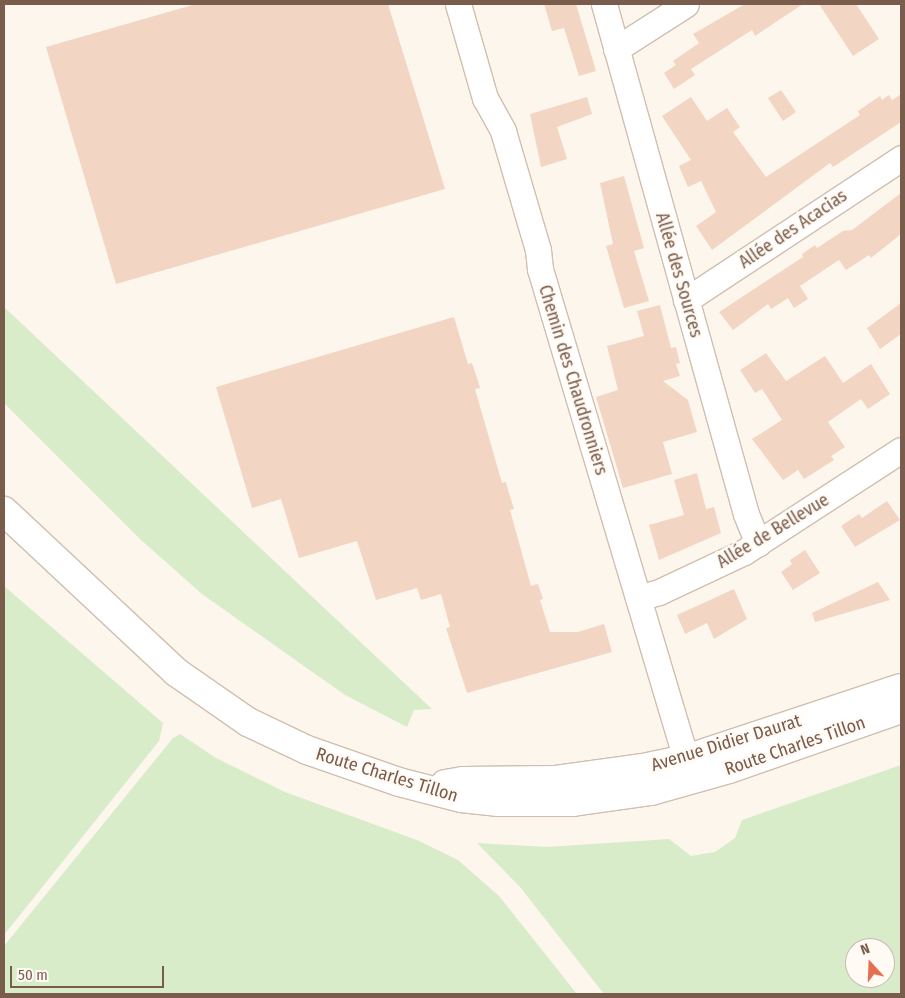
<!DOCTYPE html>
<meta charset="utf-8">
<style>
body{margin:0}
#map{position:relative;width:905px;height:998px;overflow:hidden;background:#fdf6ec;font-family:"Fira Sans Condensed",sans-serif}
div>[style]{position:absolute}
.green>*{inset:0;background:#d8ecc9}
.building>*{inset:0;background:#f3d5c3}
.roads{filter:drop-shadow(1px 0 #d1beb0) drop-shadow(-1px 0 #d1beb0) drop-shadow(0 1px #d1beb0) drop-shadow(0 -1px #d1beb0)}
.minor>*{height:25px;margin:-12.5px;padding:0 12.5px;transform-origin:12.5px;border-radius:12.5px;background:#fff}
.secondary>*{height:28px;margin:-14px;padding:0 14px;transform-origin:14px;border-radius:14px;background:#fff}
span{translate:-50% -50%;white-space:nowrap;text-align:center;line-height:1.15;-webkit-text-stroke:4.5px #fffaf3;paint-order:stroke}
.street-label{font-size:18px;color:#7a5c4d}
.frame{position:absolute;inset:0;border:5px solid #7a5c4d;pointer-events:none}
.north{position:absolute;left:845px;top:938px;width:50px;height:50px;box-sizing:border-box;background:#fffaf3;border:1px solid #cabbb1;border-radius:50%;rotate:340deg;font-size:14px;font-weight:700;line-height:20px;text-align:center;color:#7a5c4d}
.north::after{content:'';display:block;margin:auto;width:18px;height:22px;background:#e76f51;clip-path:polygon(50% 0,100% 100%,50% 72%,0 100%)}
.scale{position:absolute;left:10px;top:966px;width:154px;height:22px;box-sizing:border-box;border:2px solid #7a5c4d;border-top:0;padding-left:6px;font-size:15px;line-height:18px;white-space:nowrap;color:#7a5c4d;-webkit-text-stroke:4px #fffaf3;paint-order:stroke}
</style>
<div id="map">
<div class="green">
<i style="clip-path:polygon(4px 307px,322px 606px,432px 709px,414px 710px,407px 727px,345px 695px,202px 594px,141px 540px,4px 403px)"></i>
<i style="clip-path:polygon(4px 586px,163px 723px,159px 741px,4px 935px)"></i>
<i style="clip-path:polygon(180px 734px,216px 758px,285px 792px,417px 840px,458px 860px,499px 896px,577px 994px,4px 994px,4px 946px,173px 738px)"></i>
<i style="clip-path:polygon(evenodd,901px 765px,901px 994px,604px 994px,520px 887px,477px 843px,547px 847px,669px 839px,691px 856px,715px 852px,735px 838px,742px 820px,901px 765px,855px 948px,885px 948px,885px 978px,855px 978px,855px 948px)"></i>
</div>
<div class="building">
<i style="clip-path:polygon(196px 4px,388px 4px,445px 189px,116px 284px,46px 47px)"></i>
<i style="clip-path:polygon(544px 4px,576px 4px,596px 71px,579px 76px,564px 28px,552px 31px)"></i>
<i style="clip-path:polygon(745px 4px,803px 4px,755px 36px,752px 30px,691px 69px,695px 75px,674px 89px,664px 73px,676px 65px,673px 61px,699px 43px,693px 34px)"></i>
<i style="clip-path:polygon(819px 4px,856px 4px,879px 39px,853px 56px)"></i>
<i style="clip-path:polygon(781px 90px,796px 112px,783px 121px,768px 98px)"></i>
<i style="clip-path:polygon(901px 94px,901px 122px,833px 167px,830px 163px,712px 250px,696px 226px,716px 212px,701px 181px,688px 187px,679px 166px,691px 160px,662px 116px,691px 97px,707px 121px,727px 108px,740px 127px,733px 132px,766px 177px,860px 115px,858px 111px,880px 96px,882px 100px,889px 95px,892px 100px)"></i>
<i style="clip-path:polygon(587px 97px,592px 114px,557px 127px,567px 159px,541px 167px,530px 114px)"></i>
<i style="clip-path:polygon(624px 176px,644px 248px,634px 251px,649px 301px,624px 308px,606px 246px,613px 244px,600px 183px)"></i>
<i style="clip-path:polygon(901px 193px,901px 234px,871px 258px,869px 255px,846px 270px,839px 260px,800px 286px,808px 299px,794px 308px,788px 298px,771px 309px,768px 304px,733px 330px,719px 312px,803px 257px,802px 254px,815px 245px,817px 248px,843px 231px,852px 230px)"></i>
<i style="clip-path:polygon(901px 303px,901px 334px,880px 349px,867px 328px)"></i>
<i style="clip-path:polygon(660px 305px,671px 348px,676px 347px,680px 363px,676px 364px,680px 376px,663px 381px,688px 400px,697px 432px,663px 442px,672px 474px,623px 488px,596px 397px,618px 390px,607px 346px,644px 336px,637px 311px)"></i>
<i style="clip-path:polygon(454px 317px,468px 364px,472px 363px,478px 381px,480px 388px,475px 389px,502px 483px,506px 482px,508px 490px,514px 509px,510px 510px,531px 586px,538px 584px,543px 599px,540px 600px,550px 632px,578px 632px,604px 624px,612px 652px,467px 693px,446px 628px,450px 627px,441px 594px,421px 600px,417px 588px,376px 600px,357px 541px,299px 558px,281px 499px,252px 508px,216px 387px)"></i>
<i style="clip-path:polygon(766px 353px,786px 381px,825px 356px,843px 383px,871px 364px,890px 394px,868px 409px,861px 399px,828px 422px,845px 447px,831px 456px,834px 460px,804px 479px,798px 470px,783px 480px,752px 439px,782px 420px,762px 389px,755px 393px,740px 370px)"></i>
<i style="clip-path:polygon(697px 473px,706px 509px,714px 507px,721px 533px,659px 560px,649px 525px,684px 515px,674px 480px)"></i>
<i style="clip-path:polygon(887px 501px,900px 520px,855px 547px,841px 526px,859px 514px,862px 518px)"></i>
<i style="clip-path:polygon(805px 550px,820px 573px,793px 590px,781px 572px,792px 564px,790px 560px)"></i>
<i style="clip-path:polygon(878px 582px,890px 600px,815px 622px,812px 613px)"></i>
<i style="clip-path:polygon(734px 589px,747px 619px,714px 639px,707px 623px,685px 634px,677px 615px)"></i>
</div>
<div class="roads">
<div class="minor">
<i style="left:458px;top:4px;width:98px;rotate:74deg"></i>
<i style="left:485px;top:98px;width:38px;rotate:61deg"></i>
<i style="left:503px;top:131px;width:124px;rotate:73.6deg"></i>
<i style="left:538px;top:250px;width:19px;rotate:84deg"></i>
<i style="left:540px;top:269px;width:511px;rotate:73.41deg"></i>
<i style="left:604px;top:4px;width:529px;rotate:74.44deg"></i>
<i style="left:746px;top:514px;width:32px;rotate:68deg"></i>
<i style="left:616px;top:49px;width:83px;rotate:-32.7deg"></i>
<i style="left:686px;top:300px;width:258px;rotate:-33.4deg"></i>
<i style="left:638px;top:598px;width:22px;rotate:-16deg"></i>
<i style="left:659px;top:592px;width:94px;rotate:-25.2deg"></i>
<i style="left:744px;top:552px;width:187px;rotate:-33deg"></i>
</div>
<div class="secondary">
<i style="left:4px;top:511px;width:236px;rotate:43.1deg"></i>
<i style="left:176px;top:672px;width:88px;rotate:34.8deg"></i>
<i style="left:248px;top:722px;width:65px;rotate:25.4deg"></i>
<i style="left:307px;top:750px;width:97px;rotate:19.2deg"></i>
<i style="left:399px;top:782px;width:64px;rotate:14.5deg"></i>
<i style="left:461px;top:798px;width:38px;rotate:6deg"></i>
<i style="left:499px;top:802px;width:74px"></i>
<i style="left:573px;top:802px;width:79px;rotate:-8deg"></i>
<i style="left:651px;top:791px;width:81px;rotate:-15.8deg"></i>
<i style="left:729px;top:769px;width:182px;rotate:-19.2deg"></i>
<i style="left:445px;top:784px;width:18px;rotate:-9deg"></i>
<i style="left:463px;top:781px;width:91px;rotate:-0.6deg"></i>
<i style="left:554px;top:780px;width:90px;rotate:-7.7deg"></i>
<i style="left:643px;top:768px;width:44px;rotate:-11.8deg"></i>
<i style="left:686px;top:759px;width:226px;rotate:-18.3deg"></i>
</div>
</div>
<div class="street-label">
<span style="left:793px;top:229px;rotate:-34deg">Allée des Acacias</span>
<span style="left:679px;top:275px;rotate:74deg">Allée des Sources</span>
<span style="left:573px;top:380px;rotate:73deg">Chemin des Chaudronniers</span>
<span style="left:773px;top:531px;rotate:-31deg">Allée de Bellevue</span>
<span style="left:726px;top:743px;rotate:-17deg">Avenue Didier Daurat</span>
<span style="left:795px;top:746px;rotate:-19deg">Route Charles Tillon</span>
<span style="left:387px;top:775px;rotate:17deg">Route Charles Tillon</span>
</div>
<div class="frame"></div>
<div class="north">N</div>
<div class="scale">50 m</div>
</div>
